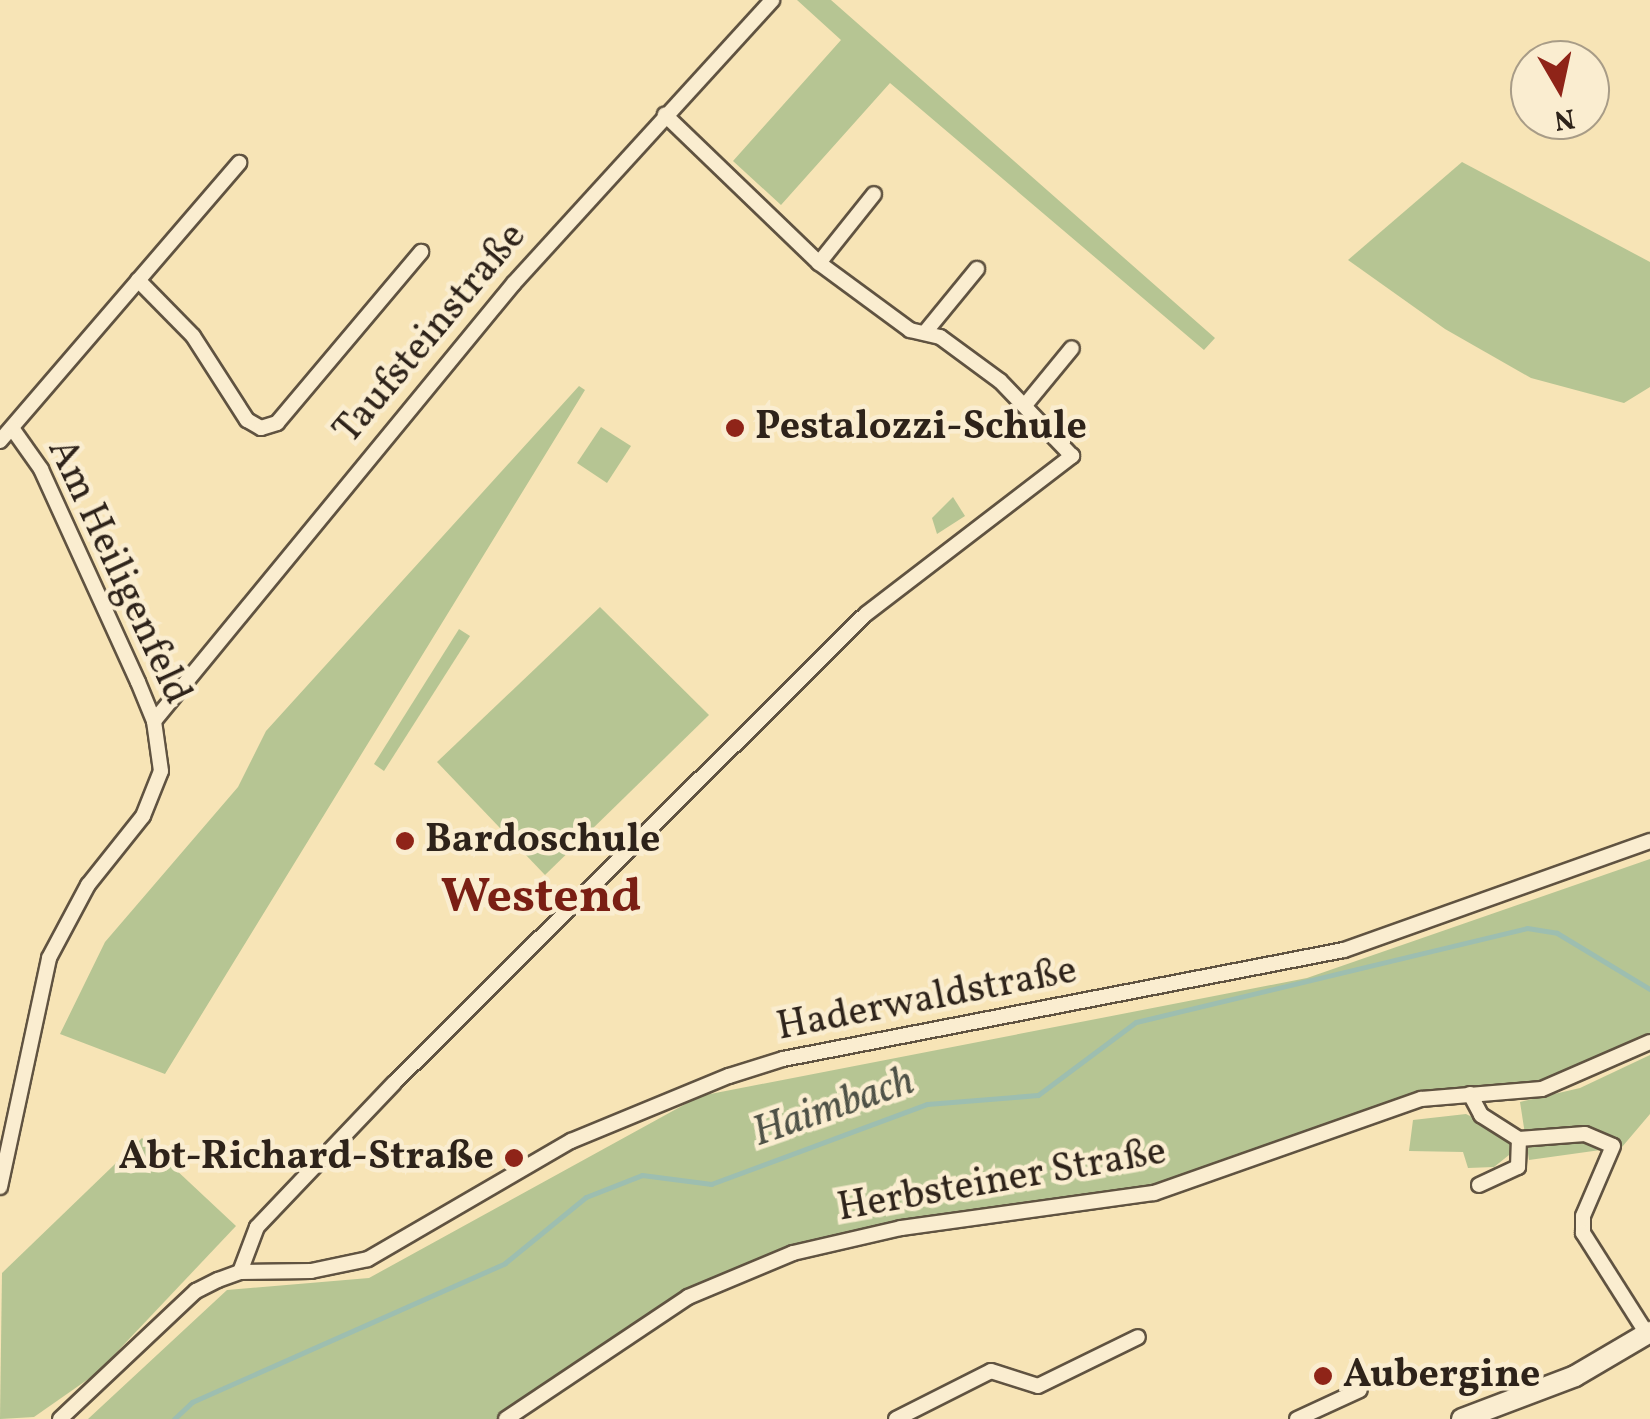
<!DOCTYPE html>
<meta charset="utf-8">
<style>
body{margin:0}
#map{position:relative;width:1650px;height:1419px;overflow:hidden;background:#f7e4b6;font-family:Vollkorn,serif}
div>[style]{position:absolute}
.green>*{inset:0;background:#b6c593}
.stream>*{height:5px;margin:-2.5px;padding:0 2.5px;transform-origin:2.5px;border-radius:2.5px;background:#9dbeb0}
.roads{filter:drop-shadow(2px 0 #605341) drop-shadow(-2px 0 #605341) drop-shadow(0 2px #605341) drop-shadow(0 -2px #605341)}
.street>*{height:14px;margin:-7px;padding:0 7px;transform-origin:7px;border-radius:7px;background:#faedd0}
.secondary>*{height:20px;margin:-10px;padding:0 10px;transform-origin:10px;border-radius:10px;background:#faedd0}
.dots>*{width:28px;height:28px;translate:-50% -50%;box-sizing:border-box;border:5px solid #faedd0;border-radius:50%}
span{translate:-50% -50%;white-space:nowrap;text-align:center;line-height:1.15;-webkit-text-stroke:9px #faedd0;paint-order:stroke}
.street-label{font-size:40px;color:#2e231a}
.poi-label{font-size:40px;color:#2e231a;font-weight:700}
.left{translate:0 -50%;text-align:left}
.right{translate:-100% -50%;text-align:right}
.water-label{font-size:42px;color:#4f5247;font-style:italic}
.district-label{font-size:50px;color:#7a1f14;font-weight:700}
.north{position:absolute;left:1510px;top:40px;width:100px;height:100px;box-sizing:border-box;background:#faedd0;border:2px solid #a89c87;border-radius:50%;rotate:171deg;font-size:28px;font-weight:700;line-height:40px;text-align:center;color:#2e231a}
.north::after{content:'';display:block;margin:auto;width:35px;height:45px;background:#8f2418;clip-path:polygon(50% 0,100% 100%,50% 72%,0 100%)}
</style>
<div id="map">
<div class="green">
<i style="clip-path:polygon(797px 0,831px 0,1215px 338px,1204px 350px,890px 83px,781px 205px,733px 161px,841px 40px)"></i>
<i style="clip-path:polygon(1462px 162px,1650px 262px,1650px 387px,1624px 403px,1531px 378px,1445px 329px,1348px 260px)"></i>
<i style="clip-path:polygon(579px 386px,585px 390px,165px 1074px,60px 1034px,105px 942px,238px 787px,266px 731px)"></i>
<i style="clip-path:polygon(601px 427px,631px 446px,607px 483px,577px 463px)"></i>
<i style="clip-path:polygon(953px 497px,965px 516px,937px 534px,932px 518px)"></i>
<i style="clip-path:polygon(600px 607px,709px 715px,545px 875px,437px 762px)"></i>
<i style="clip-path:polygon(459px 629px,470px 636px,384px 771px,374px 764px)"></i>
<i style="clip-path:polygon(1650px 859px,1650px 1046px,1530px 1091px,1423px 1105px,1175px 1183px,871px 1237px,771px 1266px,670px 1314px,503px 1419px,88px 1419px,227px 1290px,369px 1278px,700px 1096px,1307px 978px)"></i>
<i style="clip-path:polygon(1650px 1055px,1650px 1114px,1622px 1147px,1529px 1160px,1520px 1102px,1580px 1088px)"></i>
<i style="clip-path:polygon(1466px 1114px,1511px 1136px,1509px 1155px,1494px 1167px,1468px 1168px,1463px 1152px,1409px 1151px,1413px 1120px)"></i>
<i style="clip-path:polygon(142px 1138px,236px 1226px,97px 1373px,34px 1417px,0 1419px,2px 1273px)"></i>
</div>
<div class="stream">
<i style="left:174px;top:1419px;width:25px;rotate:-43deg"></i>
<i style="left:192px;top:1402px;width:342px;rotate:-23.9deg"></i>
<i style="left:505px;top:1263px;width:104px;rotate:-39.2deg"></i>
<i style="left:586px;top:1197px;width:60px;rotate:-21.4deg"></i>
<i style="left:642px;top:1175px;width:70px;rotate:7.4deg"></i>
<i style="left:711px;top:1184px;width:230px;rotate:-20.3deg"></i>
<i style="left:927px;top:1104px;width:111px;rotate:-4.6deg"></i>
<i style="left:1038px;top:1095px;width:122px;rotate:-36.7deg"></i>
<i style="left:1136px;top:1022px;width:402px;rotate:-13.5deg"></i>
<i style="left:1527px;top:928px;width:30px;rotate:9deg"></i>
<i style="left:1557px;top:933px;width:109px;rotate:31.1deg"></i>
</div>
<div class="roads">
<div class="street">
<i style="left:819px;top:263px;width:88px;rotate:-51.4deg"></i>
<i style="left:138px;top:280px;width:78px;rotate:45.5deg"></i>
<i style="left:193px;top:336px;width:100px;rotate:57.3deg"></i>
<i style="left:247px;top:420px;width:16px;rotate:30deg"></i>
<i style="left:261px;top:428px;width:17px;rotate:-17deg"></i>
<i style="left:277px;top:423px;width:224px;rotate:-49.9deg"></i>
<i style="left:927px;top:330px;width:79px;rotate:-50.7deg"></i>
<i style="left:1026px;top:404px;width:72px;rotate:-50.6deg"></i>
<i style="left:0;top:441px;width:367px;rotate:-49.3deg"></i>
<i style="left:154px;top:721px;width:567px;rotate:-50.58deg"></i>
<i style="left:514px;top:283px;width:383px;rotate:-47.6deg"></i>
<i style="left:1470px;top:1094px;width:24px;rotate:62deg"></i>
<i style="left:1481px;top:1115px;width:45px;rotate:32.3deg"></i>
<i style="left:1519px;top:1139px;width:66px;rotate:-4.3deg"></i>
<i style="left:1585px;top:1134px;width:30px;rotate:23deg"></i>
<i style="left:1613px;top:1146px;width:76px;rotate:113.2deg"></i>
<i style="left:1583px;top:1216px;width:17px;rotate:90deg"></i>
<i style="left:1583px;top:1233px;width:120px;rotate:57.6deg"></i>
<i style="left:1479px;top:1185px;width:43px;rotate:-24.8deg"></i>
<i style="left:1518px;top:1167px;width:28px;rotate:-88deg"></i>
<i style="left:0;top:1187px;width:234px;rotate:-77.9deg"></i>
<i style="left:49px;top:958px;width:83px;rotate:-61.9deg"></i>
<i style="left:88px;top:885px;width:88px;rotate:-51.4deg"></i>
<i style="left:143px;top:816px;width:48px;rotate:-68.2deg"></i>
<i style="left:161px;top:771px;width:50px;rotate:-98deg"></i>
<i style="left:154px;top:721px;width:42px;rotate:-112.3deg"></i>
<i style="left:138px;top:682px;width:234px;rotate:-114.5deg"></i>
<i style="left:41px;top:469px;width:50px;rotate:-125.3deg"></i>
<i style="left:240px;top:1272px;width:48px;rotate:-69.3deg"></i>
<i style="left:257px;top:1227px;width:199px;rotate:-46.4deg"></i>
<i style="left:394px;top:1083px;width:665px;rotate:-44.82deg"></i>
<i style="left:866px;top:614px;width:260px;rotate:-37.5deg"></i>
<i style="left:1072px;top:456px;width:104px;rotate:-133.8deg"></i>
<i style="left:1000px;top:381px;width:74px;rotate:-143.7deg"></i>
<i style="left:940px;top:337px;width:31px;rotate:-167deg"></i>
<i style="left:910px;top:330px;width:113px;rotate:-143.6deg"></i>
<i style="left:819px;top:263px;width:214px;rotate:-136.1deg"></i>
<i style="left:60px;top:1419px;width:187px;rotate:-43.3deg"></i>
<i style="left:196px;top:1291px;width:25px;rotate:-27deg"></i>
<i style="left:218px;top:1280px;width:23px;rotate:-20deg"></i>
<i style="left:240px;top:1272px;width:71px;rotate:-0.8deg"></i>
<i style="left:311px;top:1271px;width:58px;rotate:-11.9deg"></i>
<i style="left:368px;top:1259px;width:235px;rotate:-30.2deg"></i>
<i style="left:571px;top:1141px;width:171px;rotate:-22.4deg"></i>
<i style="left:729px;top:1076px;width:57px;rotate:-17.5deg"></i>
<i style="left:783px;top:1059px;width:571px;rotate:-11deg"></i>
<i style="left:1344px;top:950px;width:325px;rotate:-19.6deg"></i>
<i style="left:506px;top:1419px;width:219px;rotate:-33.8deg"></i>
<i style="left:688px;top:1297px;width:114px;rotate:-22.7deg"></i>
<i style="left:793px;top:1253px;width:111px;rotate:-13deg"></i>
<i style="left:901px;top:1228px;width:255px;rotate:-7.9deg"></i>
<i style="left:1154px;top:1193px;width:283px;rotate:-19.4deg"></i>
<i style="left:1421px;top:1099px;width:121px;rotate:-4.7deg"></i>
<i style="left:1542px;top:1089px;width:118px;rotate:-23.5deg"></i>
<i style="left:896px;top:1419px;width:106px;rotate:-26.8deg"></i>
<i style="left:991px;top:1371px;width:49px;rotate:17.7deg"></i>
<i style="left:1038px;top:1386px;width:111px;rotate:-26.1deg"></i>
<i style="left:1297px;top:1419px;width:69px;rotate:-24.7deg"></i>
</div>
<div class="secondary">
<i style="left:1462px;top:1419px;width:121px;rotate:-20.8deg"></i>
<i style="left:1575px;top:1376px;width:87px;rotate:-30.4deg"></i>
</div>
</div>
<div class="dots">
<i style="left:735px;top:428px;background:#8f2418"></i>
<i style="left:405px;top:841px;background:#8f2418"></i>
<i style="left:514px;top:1158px;background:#8f2418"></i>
<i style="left:1323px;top:1376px;background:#8f2418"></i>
</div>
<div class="street-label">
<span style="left:431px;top:334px;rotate:-50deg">Taufsteinstraße</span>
<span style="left:118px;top:572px;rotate:65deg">Am Heiligenfeld</span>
<span style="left:927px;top:1000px;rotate:-11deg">Haderwaldstraße</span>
<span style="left:1002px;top:1181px;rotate:-10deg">Herbsteiner Straße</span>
</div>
<div class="poi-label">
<span class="left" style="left:755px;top:428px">Pestalozzi-Schule</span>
<span class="left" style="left:425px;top:841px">Bardoschule</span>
<span class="right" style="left:494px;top:1158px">Abt-Richard-Straße</span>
<span class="left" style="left:1343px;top:1376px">Aubergine</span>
</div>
<div class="water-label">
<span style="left:834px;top:1109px;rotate:-19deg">Haimbach</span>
</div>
<div class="district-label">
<span style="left:541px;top:899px">Westend</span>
</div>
<div class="north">N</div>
</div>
